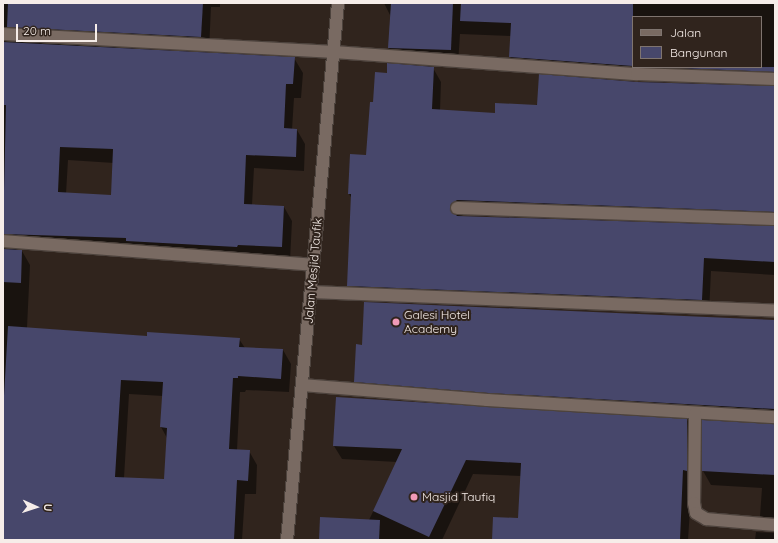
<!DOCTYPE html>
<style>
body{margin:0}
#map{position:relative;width:778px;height:543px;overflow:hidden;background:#30241d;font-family:Quicksand,sans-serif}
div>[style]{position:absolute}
.shadow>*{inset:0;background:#0007}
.building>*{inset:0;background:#47476b}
.roads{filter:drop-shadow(1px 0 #4d433d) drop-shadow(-1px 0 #4d433d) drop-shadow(0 1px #4d433d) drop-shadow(0 -1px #4d433d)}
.minor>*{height:12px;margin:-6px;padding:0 6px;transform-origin:6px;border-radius:6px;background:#796a62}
.dots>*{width:11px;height:11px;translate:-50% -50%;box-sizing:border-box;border:2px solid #30241d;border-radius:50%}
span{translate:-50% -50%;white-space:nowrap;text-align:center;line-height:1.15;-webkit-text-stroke:4px #30241d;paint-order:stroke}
.street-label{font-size:12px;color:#f6ede9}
.poi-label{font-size:12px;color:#f6ede9}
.left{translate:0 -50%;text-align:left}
.frame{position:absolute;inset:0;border:4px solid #f6ede9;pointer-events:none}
.legend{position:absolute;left:632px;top:16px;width:130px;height:52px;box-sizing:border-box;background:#30241d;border:1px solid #7f746f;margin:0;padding:5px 7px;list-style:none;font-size:12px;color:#f6ede9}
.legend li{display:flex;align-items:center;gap:8px;height:20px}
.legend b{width:20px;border:1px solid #7f746f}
.north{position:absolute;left:16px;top:487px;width:40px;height:40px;-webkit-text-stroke:3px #30241d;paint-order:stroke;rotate:93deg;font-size:11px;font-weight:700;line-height:16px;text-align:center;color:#f6ede9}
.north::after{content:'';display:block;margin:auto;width:14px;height:18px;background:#f6ede9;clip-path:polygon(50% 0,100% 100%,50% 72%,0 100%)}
.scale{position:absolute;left:16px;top:24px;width:81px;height:18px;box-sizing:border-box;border:2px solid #f6ede9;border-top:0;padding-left:5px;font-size:12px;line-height:14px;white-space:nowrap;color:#f6ede9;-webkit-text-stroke:3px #30241d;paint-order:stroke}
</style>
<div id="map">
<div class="shadow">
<i style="clip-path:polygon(evenodd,3px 3px,220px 3px,220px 7px,211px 7px,209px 51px,102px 47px,294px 58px,303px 73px,301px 98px,294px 98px,292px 130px,297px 130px,305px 144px,304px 171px,254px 168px,252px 205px,284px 207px,292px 221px,290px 261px,12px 248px,22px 251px,30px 265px,27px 328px,148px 337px,239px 339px,245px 348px,283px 350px,291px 364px,289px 392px,246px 390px,245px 392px,240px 392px,237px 450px,249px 451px,257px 465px,256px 494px,245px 494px,242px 540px,3px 540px,3px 3px,68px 160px,114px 163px,112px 196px,66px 194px,68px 160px,3px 3px,129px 394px,163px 396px,161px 427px,167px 438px,165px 480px,124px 478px,129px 394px)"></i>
<i style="clip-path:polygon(evenodd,384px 3px,775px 3px,775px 85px,518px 71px,510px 57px,511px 36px,460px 34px,458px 64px,397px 62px,389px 48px,391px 17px,384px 3px,633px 17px,761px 17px,761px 67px,633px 67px,633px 17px)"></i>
<i style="clip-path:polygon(433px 68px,441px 82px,440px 111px,496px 114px,637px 82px,775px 88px,775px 225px,465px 214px,460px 217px,775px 228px,775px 275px,711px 271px,709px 314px,356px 300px,348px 286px,352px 199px,349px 194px,367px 156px,374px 103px,388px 74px)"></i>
<i style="clip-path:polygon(775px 321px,775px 423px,363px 395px,355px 381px,363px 346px)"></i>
<i style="clip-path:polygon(687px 420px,695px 434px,688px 540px,493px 540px,519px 519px,521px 476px,473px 474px,442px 540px,320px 540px,369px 520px,397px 462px,342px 459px,334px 446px)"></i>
<i style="clip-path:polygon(703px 421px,775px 425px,775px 531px,769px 530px,760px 516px,762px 488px,711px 485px,703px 471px)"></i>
<i style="clip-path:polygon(756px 532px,775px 533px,775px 540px,755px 540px)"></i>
</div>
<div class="building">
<i style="clip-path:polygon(8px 3px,203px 3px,201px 37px,7px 27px)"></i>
<i style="clip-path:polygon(391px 3px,453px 3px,451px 50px,388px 48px)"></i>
<i style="clip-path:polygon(461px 3px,633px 3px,633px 66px,509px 57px,511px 23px,460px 21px)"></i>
<i style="clip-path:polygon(evenodd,3px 42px,295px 57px,293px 84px,286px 84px,284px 128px,297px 129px,296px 157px,246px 155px,244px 204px,284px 206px,282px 247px,238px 245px,237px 247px,126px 241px,126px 238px,3px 234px,6px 105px,3px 105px,3px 42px,60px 147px,113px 149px,111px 195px,58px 192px,60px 147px)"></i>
<i style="clip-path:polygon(387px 63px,434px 67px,432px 109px,495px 113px,495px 103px,537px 105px,539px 74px,637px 82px,775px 86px,775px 212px,457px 200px,451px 204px,450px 208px,457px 216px,775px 226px,775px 262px,704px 258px,702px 300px,347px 286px,351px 194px,348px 194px,350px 154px,366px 155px,370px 102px,373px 102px,375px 72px,387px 73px)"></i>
<i style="clip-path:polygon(651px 67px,775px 67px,775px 72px)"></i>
<i style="clip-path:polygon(3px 249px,22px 250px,21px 283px,3px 282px)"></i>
<i style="clip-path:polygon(364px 302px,775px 320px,775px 409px,488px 393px,354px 382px,356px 344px,362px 345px)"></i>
<i style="clip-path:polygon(evenodd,8px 326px,147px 336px,147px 332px,240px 338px,239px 347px,283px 349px,281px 379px,238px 376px,238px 378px,233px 378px,229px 449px,250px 450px,248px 481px,237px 480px,234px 540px,3px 540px,3px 413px,8px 326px,121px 380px,163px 382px,160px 427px,167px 428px,164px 479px,115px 477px,121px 380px)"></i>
<i style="clip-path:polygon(336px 397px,687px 419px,687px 471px,683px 470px,680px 540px,492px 540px,493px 517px,518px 518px,521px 463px,466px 460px,429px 537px,373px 511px,402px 449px,333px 446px)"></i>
<i style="clip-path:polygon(702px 420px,775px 424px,775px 475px,702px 471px)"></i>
<i style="clip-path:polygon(320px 517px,380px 520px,379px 540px,319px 540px)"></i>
</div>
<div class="roads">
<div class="minor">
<i style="left:3px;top:34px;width:331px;rotate:3.1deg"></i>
<i style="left:334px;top:52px;width:304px;rotate:4.2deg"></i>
<i style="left:637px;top:74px;width:138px;rotate:2.1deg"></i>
<i style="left:457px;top:208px;width:318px;rotate:2deg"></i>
<i style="left:3px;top:241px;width:311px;rotate:4.4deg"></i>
<i style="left:311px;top:292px;width:464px;rotate:2.3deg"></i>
<i style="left:302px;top:385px;width:186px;rotate:4.6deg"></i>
<i style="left:487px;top:400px;width:289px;rotate:3.4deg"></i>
<i style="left:695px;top:414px;width:89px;rotate:90.6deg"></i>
<i style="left:694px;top:503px;width:10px;rotate:79deg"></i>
<i style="left:696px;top:513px;width:12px;rotate:31deg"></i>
<i style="left:706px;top:519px;width:69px;rotate:5deg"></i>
<i style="left:287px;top:540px;width:539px;rotate:-84.57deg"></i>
</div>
</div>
<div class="dots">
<i style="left:396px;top:322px;background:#f09ab7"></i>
<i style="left:414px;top:497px;background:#f09ab7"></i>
</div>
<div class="street-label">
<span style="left:313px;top:271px;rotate:-85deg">Jalan Mesjid Taufik</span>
</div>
<div class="poi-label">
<span class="left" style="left:404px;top:322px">Galesi Hotel<br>Academy</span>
<span class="left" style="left:422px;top:497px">Masjid Taufiq</span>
</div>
<div class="frame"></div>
<ul class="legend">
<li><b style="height:5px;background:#796a62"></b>Jalan</li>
<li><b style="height:11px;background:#47476b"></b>Bangunan</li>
</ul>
<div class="north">U</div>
<div class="scale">20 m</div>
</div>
